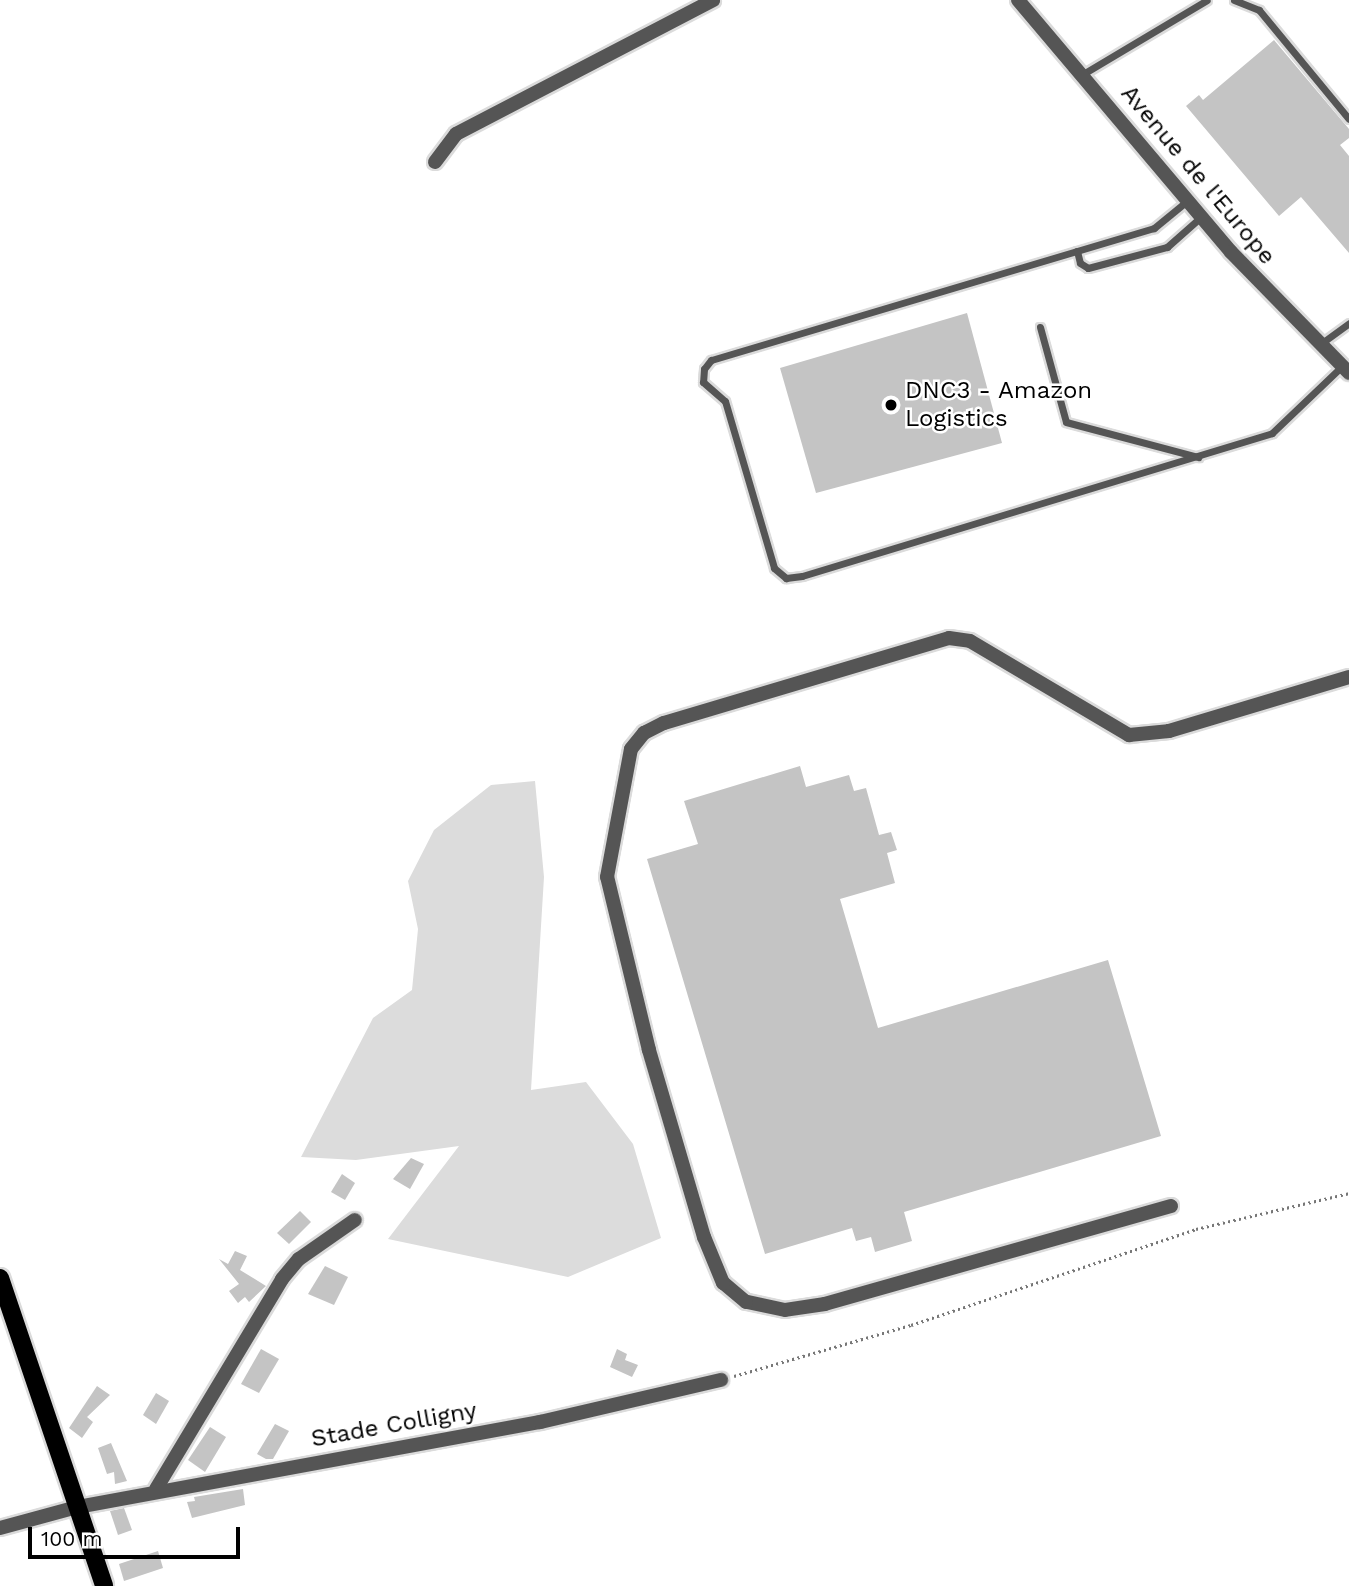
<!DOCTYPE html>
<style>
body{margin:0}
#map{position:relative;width:1349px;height:1586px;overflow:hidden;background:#fff;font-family:"Work Sans",sans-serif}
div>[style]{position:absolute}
.green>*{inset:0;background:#dcdcdc}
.building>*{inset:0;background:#c4c4c4}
.path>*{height:2.5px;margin-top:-1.25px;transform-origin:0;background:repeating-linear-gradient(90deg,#777 0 2px,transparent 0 5.5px)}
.roads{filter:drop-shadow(2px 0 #dbdbdb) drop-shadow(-2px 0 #dbdbdb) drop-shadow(0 2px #dbdbdb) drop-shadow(0 -2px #dbdbdb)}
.service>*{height:7px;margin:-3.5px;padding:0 3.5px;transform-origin:3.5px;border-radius:3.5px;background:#555}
.minor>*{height:14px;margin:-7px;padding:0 7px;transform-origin:7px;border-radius:7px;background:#555}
.tertiary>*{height:14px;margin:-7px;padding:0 7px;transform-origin:7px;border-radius:7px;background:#555}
.primary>*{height:18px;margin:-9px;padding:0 9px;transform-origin:9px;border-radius:9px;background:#000}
.dots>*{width:19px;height:19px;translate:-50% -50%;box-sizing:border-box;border:4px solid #fff;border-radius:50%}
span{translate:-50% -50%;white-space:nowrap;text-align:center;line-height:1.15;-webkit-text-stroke:5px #fff;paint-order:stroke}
.street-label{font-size:24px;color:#000}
.poi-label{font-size:24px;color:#000}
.left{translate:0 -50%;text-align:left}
.scale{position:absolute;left:28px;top:1527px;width:212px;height:32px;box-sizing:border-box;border:4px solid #000;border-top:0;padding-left:9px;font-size:21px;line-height:24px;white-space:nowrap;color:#000;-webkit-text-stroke:5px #fff;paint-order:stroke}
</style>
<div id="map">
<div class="green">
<i style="clip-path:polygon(535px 781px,544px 877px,531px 1090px,586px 1082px,633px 1144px,661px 1238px,568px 1277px,388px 1239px,459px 1146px,356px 1160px,301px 1157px,373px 1018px,412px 990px,418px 929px,408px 881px,434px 830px,491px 785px)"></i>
</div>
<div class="building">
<i style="clip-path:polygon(1274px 40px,1349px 129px,1349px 138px,1340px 145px,1349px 156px,1349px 253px,1301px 197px,1279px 216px,1186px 106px,1199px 95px,1203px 100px)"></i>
<i style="clip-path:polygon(967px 313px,1002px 443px,816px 493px,780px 368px)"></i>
<i style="clip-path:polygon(800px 766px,806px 787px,849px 775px,854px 791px,866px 788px,879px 835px,891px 832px,897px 850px,887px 853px,895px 883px,840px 899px,878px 1028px,1108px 960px,1161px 1136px,904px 1212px,912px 1241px,875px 1252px,871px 1237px,856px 1241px,852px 1228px,765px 1254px,647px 859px,698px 844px,684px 801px)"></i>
<i style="clip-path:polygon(411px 1158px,424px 1164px,410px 1189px,393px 1179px)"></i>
<i style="clip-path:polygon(342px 1174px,355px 1183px,345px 1200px,331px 1192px)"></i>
<i style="clip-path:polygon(300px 1211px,311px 1222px,289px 1244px,277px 1233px)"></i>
<i style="clip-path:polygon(235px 1251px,247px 1256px,240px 1270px,266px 1286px,249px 1302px,245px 1297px,238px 1303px,229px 1291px,239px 1284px,219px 1259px,228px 1264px)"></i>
<i style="clip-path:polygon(325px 1266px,348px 1277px,334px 1305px,308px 1294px)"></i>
<i style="clip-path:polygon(261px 1349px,279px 1359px,259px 1393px,241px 1384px)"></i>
<i style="clip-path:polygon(617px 1349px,627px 1354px,625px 1360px,638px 1365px,632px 1377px,610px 1367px)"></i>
<i style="clip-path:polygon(97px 1386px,110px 1395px,87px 1417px,93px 1422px,82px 1438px,69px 1428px)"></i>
<i style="clip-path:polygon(156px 1393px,169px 1401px,156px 1424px,143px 1415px)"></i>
<i style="clip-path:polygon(275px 1424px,289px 1431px,273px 1459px,266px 1459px,257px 1454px)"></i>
<i style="clip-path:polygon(210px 1427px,226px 1437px,205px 1472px,188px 1460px)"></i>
<i style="clip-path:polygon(111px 1443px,127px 1481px,115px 1484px,114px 1472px,107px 1474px,98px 1448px)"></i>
<i style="clip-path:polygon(243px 1489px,245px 1505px,192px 1518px,187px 1502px,195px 1501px,194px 1497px)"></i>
<i style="clip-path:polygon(124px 1508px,132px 1530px,118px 1535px,110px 1511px)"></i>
<i style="clip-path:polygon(158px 1551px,163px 1568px,124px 1581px,119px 1564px)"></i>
</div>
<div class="path">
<i style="left:734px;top:1376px;width:184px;rotate:-16.1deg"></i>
<i style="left:911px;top:1325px;width:301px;rotate:-18.6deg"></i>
<i style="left:1196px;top:1229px;width:157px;rotate:-13.2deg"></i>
</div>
<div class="roads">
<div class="service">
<i style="left:1234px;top:0;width:27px;rotate:22deg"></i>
<i style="left:1259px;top:10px;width:141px;rotate:50.5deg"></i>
<i style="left:1083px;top:74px;width:144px;rotate:-30.8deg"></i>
<i style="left:1187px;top:201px;width:43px;rotate:140.7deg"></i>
<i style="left:1154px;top:228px;width:462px;rotate:163.4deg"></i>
<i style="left:711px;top:360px;width:11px;rotate:128deg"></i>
<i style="left:704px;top:369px;width:13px;rotate:94deg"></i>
<i style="left:703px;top:382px;width:29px;rotate:41deg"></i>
<i style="left:725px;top:401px;width:174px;rotate:73.6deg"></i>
<i style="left:774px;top:568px;width:16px;rotate:40deg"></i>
<i style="left:786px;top:578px;width:16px;rotate:-7deg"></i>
<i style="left:802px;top:576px;width:491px;rotate:-16.9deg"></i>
<i style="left:1272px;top:433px;width:97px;rotate:-43.7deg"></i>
<i style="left:1077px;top:251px;width:12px;rotate:76deg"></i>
<i style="left:1080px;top:263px;width:9px;rotate:32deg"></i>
<i style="left:1088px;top:268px;width:82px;rotate:-14.9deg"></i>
<i style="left:1167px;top:247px;width:45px;rotate:-41.4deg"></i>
<i style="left:1040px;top:327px;width:98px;rotate:74.7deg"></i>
<i style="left:1066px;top:422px;width:137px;rotate:14.9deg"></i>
<i style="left:1319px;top:345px;width:37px;rotate:-36deg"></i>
</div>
<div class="minor">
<i style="left:1018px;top:0;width:330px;rotate:49.8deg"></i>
<i style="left:1231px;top:252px;width:169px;rotate:45.7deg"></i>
<i style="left:435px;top:162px;width:35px;rotate:-53deg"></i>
<i style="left:456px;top:134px;width:290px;rotate:-27.5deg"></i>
<i style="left:1171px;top:1206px;width:360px;rotate:164.2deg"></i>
<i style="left:825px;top:1304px;width:40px;rotate:171.5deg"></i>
<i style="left:785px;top:1310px;width:40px;rotate:-168deg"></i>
<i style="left:746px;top:1302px;width:30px;rotate:-140deg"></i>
<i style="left:723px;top:1283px;width:50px;rotate:-112.4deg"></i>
<i style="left:704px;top:1237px;width:195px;rotate:-106.4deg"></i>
<i style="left:649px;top:1050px;width:178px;rotate:-103.6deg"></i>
<i style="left:607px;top:877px;width:130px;rotate:-79.4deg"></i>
<i style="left:631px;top:749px;width:21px;rotate:-51deg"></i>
<i style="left:644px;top:733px;width:22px;rotate:-27deg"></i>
<i style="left:664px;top:723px;width:297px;rotate:-16.6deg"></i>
<i style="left:949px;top:638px;width:21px;rotate:8deg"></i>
<i style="left:970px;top:641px;width:185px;rotate:30.6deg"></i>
<i style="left:1129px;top:735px;width:40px;rotate:-5.7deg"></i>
<i style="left:1169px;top:731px;width:188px;rotate:-16.7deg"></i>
<i style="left:156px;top:1489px;width:245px;rotate:-59deg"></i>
<i style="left:282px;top:1279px;width:26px;rotate:-50deg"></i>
<i style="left:299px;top:1259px;width:68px;rotate:-34.9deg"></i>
<i style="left:77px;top:1507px;width:471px;rotate:-10.4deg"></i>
<i style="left:540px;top:1422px;width:186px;rotate:-13.1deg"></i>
</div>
<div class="tertiary">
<i style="left:0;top:1528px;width:80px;rotate:-15.3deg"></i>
</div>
<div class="primary">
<i style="left:0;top:1278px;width:325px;rotate:71.3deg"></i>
</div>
</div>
<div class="dots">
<i style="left:891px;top:405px;background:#000"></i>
</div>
<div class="street-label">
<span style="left:1198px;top:175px;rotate:50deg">Avenue de l'Europe</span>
<span style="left:394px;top:1425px;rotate:-10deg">Stade Colligny</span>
</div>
<div class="poi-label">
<span class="left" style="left:905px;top:405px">DNC3 - Amazon<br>Logistics</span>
</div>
<div class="scale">100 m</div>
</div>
